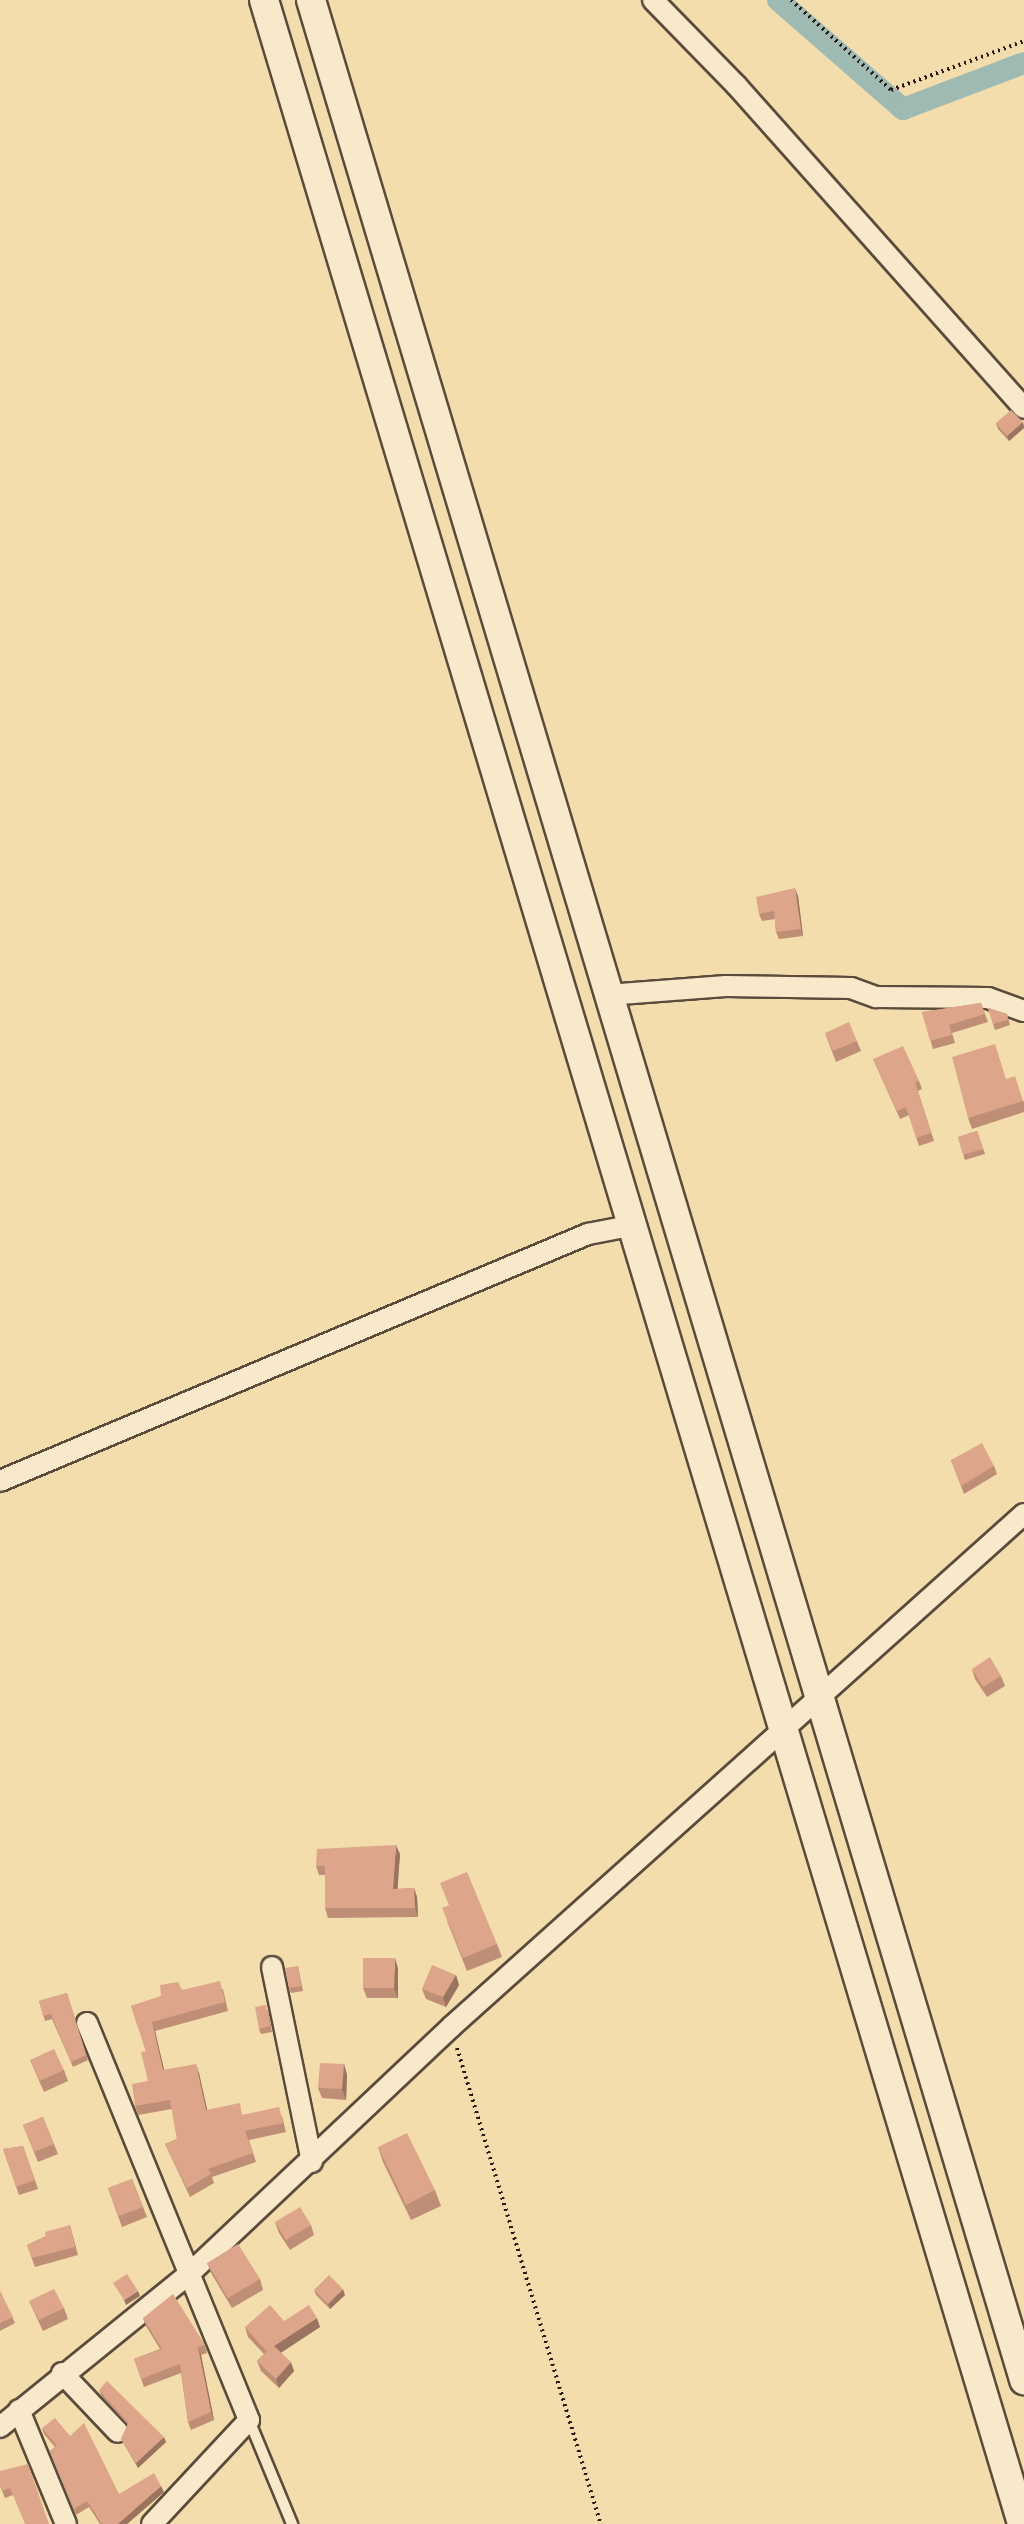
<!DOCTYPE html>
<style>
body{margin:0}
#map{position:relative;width:1024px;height:2524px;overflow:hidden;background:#f4ddad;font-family:"IM FELL DW Pica",serif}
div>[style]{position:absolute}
.canal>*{height:22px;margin:-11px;padding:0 11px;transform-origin:11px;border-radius:11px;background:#9ebab3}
.path>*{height:4px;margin-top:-2px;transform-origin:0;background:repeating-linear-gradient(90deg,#271a16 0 2px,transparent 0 6px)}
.roads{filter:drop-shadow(2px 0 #5a4b3c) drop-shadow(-2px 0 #5a4b3c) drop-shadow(0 2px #5a4b3c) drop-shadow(0 -2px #5a4b3c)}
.service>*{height:10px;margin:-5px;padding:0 5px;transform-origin:5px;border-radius:5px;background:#f8e9ca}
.minor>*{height:20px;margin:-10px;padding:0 10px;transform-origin:10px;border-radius:10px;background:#f8e9ca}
.secondary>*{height:28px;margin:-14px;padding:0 14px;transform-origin:14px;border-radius:14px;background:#f8e9ca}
.wall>*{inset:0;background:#be8e76}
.shaded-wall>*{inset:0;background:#9b7460}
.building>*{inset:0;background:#dda589}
span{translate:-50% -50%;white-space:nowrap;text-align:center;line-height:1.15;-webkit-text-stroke:8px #f8e9ca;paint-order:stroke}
</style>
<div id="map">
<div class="canal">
<i style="left:778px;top:0;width:166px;rotate:41.1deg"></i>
<i style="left:903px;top:109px;width:129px;rotate:-20.8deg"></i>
</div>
<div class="path">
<i style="left:791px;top:0;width:135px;rotate:42deg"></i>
<i style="left:891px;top:90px;width:142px;rotate:-20.2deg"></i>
<i style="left:457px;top:2048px;width:497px;rotate:73.2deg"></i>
</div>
<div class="roads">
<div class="service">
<i style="left:249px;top:2420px;width:113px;rotate:67.5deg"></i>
</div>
<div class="minor">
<i style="left:653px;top:0;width:120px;rotate:45.7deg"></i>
<i style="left:737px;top:86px;width:431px;rotate:48.3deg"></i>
<i style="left:607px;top:995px;width:119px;rotate:-4.3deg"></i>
<i style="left:726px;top:986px;width:125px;rotate:0.9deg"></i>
<i style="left:851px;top:988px;width:27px;rotate:20deg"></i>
<i style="left:876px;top:997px;width:112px;rotate:0.5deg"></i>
<i style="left:988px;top:998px;width:38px;rotate:20deg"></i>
<i style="left:0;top:1481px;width:638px;rotate:-22.79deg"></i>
<i style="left:588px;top:1234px;width:42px;rotate:-11deg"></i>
<i style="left:272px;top:1967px;width:199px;rotate:78.4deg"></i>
<i style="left:87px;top:2023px;width:429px;rotate:67.8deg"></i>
<i style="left:249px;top:2420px;width:142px;rotate:133deg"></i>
<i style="left:62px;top:2373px;width:81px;rotate:46.5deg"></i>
<i style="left:19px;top:2410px;width:123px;rotate:67.6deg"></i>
<i style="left:0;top:2427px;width:243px;rotate:-39deg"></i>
<i style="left:189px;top:2274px;width:360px;rotate:-43.3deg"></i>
<i style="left:451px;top:2027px;width:769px;rotate:-41.84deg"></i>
</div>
<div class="secondary">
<i style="left:264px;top:0;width:2635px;rotate:73.28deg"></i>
<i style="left:311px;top:0;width:2485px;rotate:73.32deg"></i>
</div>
</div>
<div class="wall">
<i style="clip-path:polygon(1023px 422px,1024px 428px,1009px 441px,998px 429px,996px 423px)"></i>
<i style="clip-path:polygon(798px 896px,803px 936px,779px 939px,776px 932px,775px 919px,762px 921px,759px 914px)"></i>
<i style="clip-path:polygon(981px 1003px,988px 1022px,952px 1033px,955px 1043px,933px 1049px,922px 1012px)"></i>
<i style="clip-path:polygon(988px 1008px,1007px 1014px,1010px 1025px,995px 1030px)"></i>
<i style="clip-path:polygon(825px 1033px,857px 1041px,861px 1051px,836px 1062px)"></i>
<i style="clip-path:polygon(873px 1059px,919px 1081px,922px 1089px,918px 1091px,934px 1141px,919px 1146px,909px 1115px,900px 1119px)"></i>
<i style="clip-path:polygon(1006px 1079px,1024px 1102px,1024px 1112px,972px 1129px,968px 1118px)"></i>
<i style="clip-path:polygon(977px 1131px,985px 1154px,965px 1160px,958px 1137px)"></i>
<i style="clip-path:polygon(951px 1460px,994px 1466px,997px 1474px,964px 1494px)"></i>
<i style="clip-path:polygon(972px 1669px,1001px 1676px,1005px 1686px,987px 1697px,975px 1679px)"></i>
<i style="clip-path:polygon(400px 1854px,397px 1889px,414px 1888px,417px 1897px,418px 1917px,328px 1918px,325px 1908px,325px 1875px,319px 1875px,316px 1866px)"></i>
<i style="clip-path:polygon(447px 1921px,497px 1944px,502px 1957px,467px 1971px)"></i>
<i style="clip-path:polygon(298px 1966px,303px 1991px,291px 1993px,289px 1988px)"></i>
<i style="clip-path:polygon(398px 1968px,398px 1998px,367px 1998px,363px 1988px)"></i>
<i style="clip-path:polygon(456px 1975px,459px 1985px,446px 2007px,426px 1999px,422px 1989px)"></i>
<i style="clip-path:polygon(223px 1989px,228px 2011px,155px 2031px,164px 2070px,199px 2073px,207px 2110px,244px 2115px,282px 2116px,286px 2132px,249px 2140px,256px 2162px,212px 2177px,214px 2183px,190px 2197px,165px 2144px,177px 2139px,172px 2109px,138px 2115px,135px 2106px,148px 2081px,146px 2051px,131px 2006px,182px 1990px)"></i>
<i style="clip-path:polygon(67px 1993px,88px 2060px,73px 2067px,52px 2019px,45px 2021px,39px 2001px)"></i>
<i style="clip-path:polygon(268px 2010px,272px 2032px,261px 2034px,259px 2029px)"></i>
<i style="clip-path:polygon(30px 2060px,64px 2070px,68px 2081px,44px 2092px)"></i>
<i style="clip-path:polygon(344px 2064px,347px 2075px,346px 2100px,322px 2098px,318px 2088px)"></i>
<i style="clip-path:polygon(43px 2117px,58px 2154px,38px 2162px,23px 2125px)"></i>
<i style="clip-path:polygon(23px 2146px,38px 2189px,19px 2195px,3px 2149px)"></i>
<i style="clip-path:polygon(378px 2147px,435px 2190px,441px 2206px,411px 2220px,383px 2162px)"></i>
<i style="clip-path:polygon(132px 2179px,147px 2217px,122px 2227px,108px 2188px)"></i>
<i style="clip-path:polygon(275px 2222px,311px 2225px,314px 2235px,290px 2250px,279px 2233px)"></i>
<i style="clip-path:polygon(70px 2225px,78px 2255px,35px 2267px,27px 2245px)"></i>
<i style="clip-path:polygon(207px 2263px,260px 2279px,263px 2290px,232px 2308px,211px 2273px)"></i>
<i style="clip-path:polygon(314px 2290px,345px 2295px,330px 2309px,316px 2295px)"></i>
<i style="clip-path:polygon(0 2291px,15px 2323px,0 2331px)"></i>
<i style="clip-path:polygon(29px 2301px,64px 2308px,68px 2319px,43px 2331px)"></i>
<i style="clip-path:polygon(143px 2318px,205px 2345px,207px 2353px,201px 2355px,214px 2420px,191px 2430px,188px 2422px,181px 2373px,144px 2387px,134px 2359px,160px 2349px,146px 2326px)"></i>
<i style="clip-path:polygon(284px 2321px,320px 2327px,281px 2353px,294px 2371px,279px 2388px,261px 2371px,257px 2361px,264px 2354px,248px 2337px,245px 2327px)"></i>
<i style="clip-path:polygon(99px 2390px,166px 2442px,138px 2468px,121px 2439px,128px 2425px,101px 2395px)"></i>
<i style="clip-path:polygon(42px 2428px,70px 2436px,119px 2494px,164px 2492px,127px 2524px,100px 2524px,89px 2507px,76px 2515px,50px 2451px,55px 2447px,44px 2434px)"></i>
<i style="clip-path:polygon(28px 2464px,13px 2495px,5px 2498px,0 2486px)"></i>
</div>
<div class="shaded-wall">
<i style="clip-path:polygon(1023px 422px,1024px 428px,1009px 441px,1007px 436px)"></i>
<i style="clip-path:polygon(795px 888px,798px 896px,803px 936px,801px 929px)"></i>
<i style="clip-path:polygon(396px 1845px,400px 1854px,397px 1898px,393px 1889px)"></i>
<i style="clip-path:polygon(414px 1888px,417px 1897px,418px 1917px,415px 1908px)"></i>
<i style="clip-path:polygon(395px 1958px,398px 1968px,398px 1998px,394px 1988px)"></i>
<i style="clip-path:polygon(456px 1975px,459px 1985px,446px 2007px,443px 1997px)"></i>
<i style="clip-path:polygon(152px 2022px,155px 2031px,166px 2078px,163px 2070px)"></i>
<i style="clip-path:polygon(196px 2064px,199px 2073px,209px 2118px,206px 2110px)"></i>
<i style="clip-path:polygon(344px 2064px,347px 2075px,346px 2100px,342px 2089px)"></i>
<i style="clip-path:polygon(343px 2289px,345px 2295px,330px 2309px,328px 2304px)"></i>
<i style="clip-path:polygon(138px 2291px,140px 2296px,126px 2305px,124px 2300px)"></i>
<i style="clip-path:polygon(317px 2318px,320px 2327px,277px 2355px,274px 2346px)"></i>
<i style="clip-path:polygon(198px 2347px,201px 2355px,214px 2420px,211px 2412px)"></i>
<i style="clip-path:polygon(291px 2362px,294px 2371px,279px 2388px,276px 2379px)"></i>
<i style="clip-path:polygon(164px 2437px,166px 2442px,138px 2468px,136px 2463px)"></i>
<i style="clip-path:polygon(161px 2486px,164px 2492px,127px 2524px,118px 2524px)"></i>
</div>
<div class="building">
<i style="clip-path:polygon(1011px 410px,1023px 422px,1007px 436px,996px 423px)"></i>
<i style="clip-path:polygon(795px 888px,801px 929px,776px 932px,774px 911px,759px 914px,756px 897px)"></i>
<i style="clip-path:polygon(981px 1003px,985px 1014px,949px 1025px,952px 1035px,930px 1041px,922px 1012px)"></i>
<i style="clip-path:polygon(988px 1008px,1007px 1014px,1008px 1020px,993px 1024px)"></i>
<i style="clip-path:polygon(849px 1022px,857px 1041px,833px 1051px,825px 1033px)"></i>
<i style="clip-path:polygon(995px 1044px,1006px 1079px,1015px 1076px,1023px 1101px,968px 1118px,952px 1057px)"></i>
<i style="clip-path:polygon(903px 1046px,919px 1081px,915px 1082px,931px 1133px,916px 1138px,906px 1107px,897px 1111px,873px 1059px)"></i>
<i style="clip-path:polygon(977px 1131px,983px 1149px,963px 1155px,958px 1137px)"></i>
<i style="clip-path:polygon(982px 1443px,994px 1466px,961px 1486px,951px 1460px)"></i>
<i style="clip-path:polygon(990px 1657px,1001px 1676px,983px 1687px,972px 1669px)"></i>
<i style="clip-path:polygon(396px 1845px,393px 1889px,414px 1888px,415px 1908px,325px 1908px,325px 1866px,316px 1866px,317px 1849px)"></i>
<i style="clip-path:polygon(467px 1872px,497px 1944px,463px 1958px,442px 1908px,449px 1905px,440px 1883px)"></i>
<i style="clip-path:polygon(363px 1958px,395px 1958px,394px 1988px,363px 1988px)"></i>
<i style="clip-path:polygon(432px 1965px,456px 1975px,443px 1997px,422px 1989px)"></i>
<i style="clip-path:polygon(298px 1966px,301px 1986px,289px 1988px,285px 1968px)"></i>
<i style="clip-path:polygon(220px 1981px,225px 2002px,152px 2022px,163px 2070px,196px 2064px,206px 2110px,240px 2103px,242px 2115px,279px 2107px,283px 2123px,245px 2131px,253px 2153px,208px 2169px,211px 2174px,187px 2188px,165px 2144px,177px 2139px,170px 2100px,135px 2106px,132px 2084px,148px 2081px,141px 2052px,146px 2051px,131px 2006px,161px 1996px,160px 1985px,178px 1982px,182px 1990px)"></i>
<i style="clip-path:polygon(67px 1993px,86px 2055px,71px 2062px,51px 2014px,43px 2016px,39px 2001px)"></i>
<i style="clip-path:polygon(266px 2005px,270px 2026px,259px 2029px,255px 2007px)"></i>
<i style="clip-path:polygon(54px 2049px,64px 2070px,40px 2081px,30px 2060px)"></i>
<i style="clip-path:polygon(320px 2063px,344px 2064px,342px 2089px,318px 2088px)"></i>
<i style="clip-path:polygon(43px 2117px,54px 2144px,34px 2152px,23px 2125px)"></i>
<i style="clip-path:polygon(407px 2133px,435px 2190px,406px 2205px,378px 2147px)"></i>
<i style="clip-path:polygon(23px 2146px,35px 2180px,16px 2187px,3px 2149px)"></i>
<i style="clip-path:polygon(132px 2179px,143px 2207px,119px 2216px,108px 2188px)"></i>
<i style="clip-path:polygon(300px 2207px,311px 2225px,286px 2240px,275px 2222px)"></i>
<i style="clip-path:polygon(70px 2225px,75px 2247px,32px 2258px,27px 2245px,46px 2237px,45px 2232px)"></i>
<i style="clip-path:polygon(238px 2244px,260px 2279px,228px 2298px,207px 2263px)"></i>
<i style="clip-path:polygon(127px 2274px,138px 2291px,124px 2300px,113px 2283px)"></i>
<i style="clip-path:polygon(329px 2275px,343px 2289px,328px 2304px,314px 2290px)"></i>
<i style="clip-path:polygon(54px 2289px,64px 2308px,39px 2320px,29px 2301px)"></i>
<i style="clip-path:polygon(0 2291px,13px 2317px,0 2323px)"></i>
<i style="clip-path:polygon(173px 2294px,205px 2345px,198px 2347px,211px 2412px,188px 2422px,180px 2364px,141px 2379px,134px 2359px,162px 2349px,143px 2318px)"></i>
<i style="clip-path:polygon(270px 2305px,284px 2321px,309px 2305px,317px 2318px,274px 2346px,291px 2362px,276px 2379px,257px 2361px,270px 2348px,266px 2351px,245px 2327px)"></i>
<i style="clip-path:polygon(107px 2381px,164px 2437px,136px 2463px,121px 2439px,128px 2423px,99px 2390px)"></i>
<i style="clip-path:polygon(55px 2418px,70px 2436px,84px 2423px,119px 2494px,154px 2473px,161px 2486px,118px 2524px,102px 2524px,87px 2501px,74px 2509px,50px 2451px,57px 2446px,42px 2428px)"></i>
<i style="clip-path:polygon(28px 2464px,49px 2524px,25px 2524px,10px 2488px,2px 2491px,0 2485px,0 2471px)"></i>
</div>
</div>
